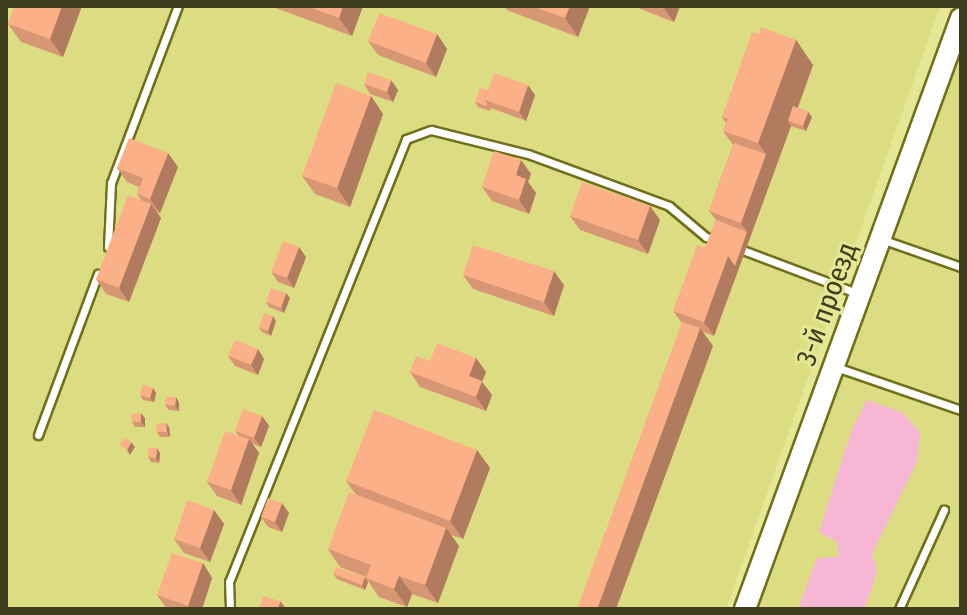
<!DOCTYPE html>
<meta charset="utf-8">
<style>
body{margin:0}
#map{position:relative;width:967px;height:615px;overflow:hidden;background:#e5e794;font-family:"Fira Sans Condensed",sans-serif}
div>[style]{position:absolute}
.built>*{inset:0;background:#dcdd82}
.green>*{inset:0;background:#f8b6d5}
.roads{filter:drop-shadow(2px 0 #70701a) drop-shadow(-2px 0 #70701a) drop-shadow(0 2px #70701a) drop-shadow(0 -2px #70701a)}
.lane>*{height:7px;margin:-3.5px;padding:0 3.5px;transform-origin:3.5px;border-radius:3.5px;background:#fff}
.secondary>*{height:20px;margin:-10px;padding:0 10px;transform-origin:10px;border-radius:10px;background:#fff}
.wall>*{inset:0;background:#d89774}
.shaded-wall>*{inset:0;background:#b07b5e}
.building>*{inset:0;background:#fbb087}
span{translate:-50% -50%;white-space:nowrap;text-align:center;line-height:1.15;-webkit-text-stroke:6px #e5e794;paint-order:stroke}
.street-label{font-size:28px;color:#3e3e1c}
.frame{position:absolute;inset:0;border:8px solid #3e3e1c;pointer-events:none}
</style>
<div id="map">
<div class="built">
<i style="clip-path:polygon(6px 6px,940px 6px,726px 609px,6px 609px)"></i>
<i style="clip-path:polygon(961px 51px,961px 609px,757px 609px)"></i>
</div>
<div class="green">
<i style="clip-path:polygon(867px 400px,901px 412px,920px 432px,917px 462px,872px 554px,877px 571px,865px 609px,798px 609px,817px 558px,839px 557px,837px 542px,819px 532px,852px 429px)"></i>
</div>
<div class="roads">
<div class="lane">
<i style="left:884px;top:240px;width:82px;rotate:19.3deg"></i>
<i style="left:108px;top:247px;width:64px;rotate:-87.3deg"></i>
<i style="left:111px;top:183px;width:189px;rotate:-69.3deg"></i>
<i style="left:740px;top:249px;width:127px;rotate:20.7deg"></i>
<i style="left:836px;top:367px;width:132px;rotate:19deg"></i>
<i style="left:38px;top:435px;width:172px;rotate:-69.6deg"></i>
<i style="left:230px;top:609px;width:27px;rotate:-92deg"></i>
<i style="left:229px;top:582px;width:477px;rotate:-68.2deg"></i>
<i style="left:406px;top:139px;width:27px;rotate:-20deg"></i>
<i style="left:431px;top:130px;width:100px;rotate:13.9deg"></i>
<i style="left:528px;top:154px;width:150px;rotate:20.2deg"></i>
<i style="left:669px;top:206px;width:48px;rotate:40deg"></i>
<i style="left:706px;top:237px;width:12px;rotate:20deg"></i>
<i style="left:899px;top:609px;width:109px;rotate:-65.6deg"></i>
</div>
<div class="secondary">
<i style="left:745px;top:609px;width:629px;rotate:-69.92deg"></i>
</div>
</div>
<div class="wall">
<i style="clip-path:polygon(15px 6px,82px 6px,63px 57px,21px 42px,8px 24px)"></i>
<i style="clip-path:polygon(270px 6px,363px 6px,352px 36px)"></i>
<i style="clip-path:polygon(504px 6px,590px 6px,578px 37px,507px 10px)"></i>
<i style="clip-path:polygon(633px 6px,680px 6px,674px 22px)"></i>
<i style="clip-path:polygon(437px 34px,447px 49px,436px 77px,378px 55px,368px 41px)"></i>
<i style="clip-path:polygon(759px 34px,796px 40px,813px 65px,798px 108px,808px 112px,812px 117px,806px 131px,791px 126px,714px 336px,703px 332px,713px 346px,682px 323px,673px 311px,705px 248px,716px 220px,709px 211px,733px 145px,723px 131px,726px 123px,722px 117px)"></i>
<i style="clip-path:polygon(364px 84px,398px 90px,393px 102px,370px 94px)"></i>
<i style="clip-path:polygon(488px 90px,535px 95px,526px 121px,491px 108px,490px 111px,478px 107px,475px 102px)"></i>
<i style="clip-path:polygon(371px 96px,383px 114px,350px 207px,315px 194px,302px 176px)"></i>
<i style="clip-path:polygon(521px 160px,531px 174px,528px 182px,536px 193px,529px 214px,492px 201px,482px 187px)"></i>
<i style="clip-path:polygon(178px 167px,160px 213px,157px 212px,161px 218px,129px 302px,106px 294px,96px 279px,141px 200px,137px 194px,139px 187px,127px 182px,117px 168px)"></i>
<i style="clip-path:polygon(650px 206px,660px 220px,648px 254px,580px 230px,570px 216px)"></i>
<i style="clip-path:polygon(306px 257px,294px 288px,278px 282px,271px 272px)"></i>
<i style="clip-path:polygon(463px 275px,564px 285px,554px 316px,473px 289px)"></i>
<i style="clip-path:polygon(290px 298px,284px 313px,269px 307px,266px 302px)"></i>
<i style="clip-path:polygon(276px 321px,271px 336px,262px 332px,259px 328px)"></i>
<i style="clip-path:polygon(228px 356px,264px 359px,258px 375px,235px 366px)"></i>
<i style="clip-path:polygon(476px 358px,486px 372px,482px 382px,492px 395px,486px 411px,420px 387px,410px 372px,430px 361px)"></i>
<i style="clip-path:polygon(153px 388px,156px 393px,154px 402px,143px 400px,140px 395px)"></i>
<i style="clip-path:polygon(179px 402px,179px 411px,169px 410px,165px 405px)"></i>
<i style="clip-path:polygon(262px 416px,269px 426px,261px 447px,253px 444px,259px 453px,241px 505px,217px 496px,207px 482px,238px 435px,235px 431px)"></i>
<i style="clip-path:polygon(145px 418px,145px 427px,135px 427px,132px 422px)"></i>
<i style="clip-path:polygon(169px 427px,170px 437px,160px 437px,157px 432px)"></i>
<i style="clip-path:polygon(477px 450px,490px 468px,463px 539px,451px 535px,459px 546px,438px 603px,412px 594px,407px 607px,379px 597px,366px 578px,366px 577px,340px 567px,328px 549px,356px 495px,346px 481px)"></i>
<i style="clip-path:polygon(160px 453px,159px 463px,151px 462px,148px 457px)"></i>
<i style="clip-path:polygon(214px 510px,224px 524px,210px 562px,184px 553px,174px 539px)"></i>
<i style="clip-path:polygon(289px 513px,282px 532px,268px 527px,261px 517px)"></i>
<i style="clip-path:polygon(203px 563px,212px 578px,202px 609px,167px 609px,157px 595px)"></i>
<i style="clip-path:polygon(333px 574px,365px 577px,368px 582px,365px 590px,337px 579px)"></i>
</div>
<div class="shaded-wall">
<i style="clip-path:polygon(62px 6px,82px 6px,63px 57px,50px 39px)"></i>
<i style="clip-path:polygon(343px 6px,363px 6px,352px 36px,339px 18px)"></i>
<i style="clip-path:polygon(570px 6px,590px 6px,578px 37px,565px 18px)"></i>
<i style="clip-path:polygon(664px 6px,680px 6px,674px 22px,664px 8px)"></i>
<i style="clip-path:polygon(437px 34px,447px 49px,436px 77px,426px 63px)"></i>
<i style="clip-path:polygon(796px 40px,813px 65px,792px 123px,788px 121px,791px 126px,714px 336px,704px 322px,728px 256px,747px 232px,741px 223px,766px 154px,758px 143px)"></i>
<i style="clip-path:polygon(391px 80px,398px 90px,393px 102px,387px 92px)"></i>
<i style="clip-path:polygon(528px 85px,535px 95px,526px 121px,519px 112px)"></i>
<i style="clip-path:polygon(371px 96px,383px 114px,350px 207px,337px 188px)"></i>
<i style="clip-path:polygon(808px 112px,812px 117px,806px 131px,803px 126px)"></i>
<i style="clip-path:polygon(168px 153px,178px 167px,160px 213px,150px 199px)"></i>
<i style="clip-path:polygon(521px 160px,531px 174px,528px 182px,536px 193px,529px 214px,519px 200px,516px 175px)"></i>
<i style="clip-path:polygon(151px 204px,161px 218px,129px 302px,119px 288px)"></i>
<i style="clip-path:polygon(650px 206px,660px 220px,648px 254px,638px 240px)"></i>
<i style="clip-path:polygon(299px 247px,306px 257px,294px 288px,287px 278px)"></i>
<i style="clip-path:polygon(554px 271px,564px 285px,554px 316px,544px 302px)"></i>
<i style="clip-path:polygon(286px 293px,290px 298px,284px 313px,281px 308px)"></i>
<i style="clip-path:polygon(273px 316px,276px 321px,271px 336px,268px 331px)"></i>
<i style="clip-path:polygon(700px 328px,713px 346px,616px 609px,597px 609px)"></i>
<i style="clip-path:polygon(258px 349px,264px 359px,258px 375px,251px 365px)"></i>
<i style="clip-path:polygon(476px 358px,486px 372px,482px 382px,492px 395px,486px 411px,476px 397px,469px 376px)"></i>
<i style="clip-path:polygon(153px 388px,156px 393px,154px 402px,150px 398px)"></i>
<i style="clip-path:polygon(176px 397px,179px 402px,179px 411px,175px 406px)"></i>
<i style="clip-path:polygon(141px 413px,145px 418px,145px 427px,141px 422px)"></i>
<i style="clip-path:polygon(262px 416px,269px 426px,261px 447px,254px 438px)"></i>
<i style="clip-path:polygon(166px 423px,169px 427px,170px 437px,167px 432px)"></i>
<i style="clip-path:polygon(249px 439px,259px 453px,241px 505px,231px 490px)"></i>
<i style="clip-path:polygon(131px 442px,135px 447px,130px 455px,127px 450px)"></i>
<i style="clip-path:polygon(157px 448px,160px 453px,159px 463px,156px 458px)"></i>
<i style="clip-path:polygon(477px 450px,490px 468px,463px 539px,450px 521px)"></i>
<i style="clip-path:polygon(282px 503px,289px 513px,282px 532px,275px 522px)"></i>
<i style="clip-path:polygon(214px 510px,224px 524px,210px 562px,200px 548px)"></i>
<i style="clip-path:polygon(446px 528px,459px 546px,438px 603px,425px 585px)"></i>
<i style="clip-path:polygon(203px 563px,212px 578px,202px 609px,190px 609px,188px 606px)"></i>
<i style="clip-path:polygon(399px 576px,412px 594px,407px 607px,394px 589px)"></i>
<i style="clip-path:polygon(365px 577px,368px 582px,365px 590px,362px 585px)"></i>
<i style="clip-path:polygon(280px 601px,284px 606px,283px 609px,278px 609px)"></i>
</div>
<div class="building">
<i style="clip-path:polygon(15px 6px,62px 6px,50px 39px,8px 24px)"></i>
<i style="clip-path:polygon(306px 6px,343px 6px,339px 18px)"></i>
<i style="clip-path:polygon(532px 6px,570px 6px,565px 18px)"></i>
<i style="clip-path:polygon(379px 13px,437px 34px,426px 63px,368px 41px)"></i>
<i style="clip-path:polygon(761px 27px,796px 40px,758px 143px,723px 131px,728px 119px,722px 117px,752px 32px,759px 34px)"></i>
<i style="clip-path:polygon(368px 72px,391px 80px,387px 92px,364px 84px)"></i>
<i style="clip-path:polygon(494px 73px,528px 85px,519px 112px,485px 100px)"></i>
<i style="clip-path:polygon(336px 83px,371px 96px,337px 188px,302px 176px)"></i>
<i style="clip-path:polygon(480px 88px,488px 90px,485px 100px,487px 104px,486px 106px,475px 102px)"></i>
<i style="clip-path:polygon(793px 106px,808px 112px,803px 126px,788px 121px)"></i>
<i style="clip-path:polygon(129px 138px,168px 153px,150px 199px,137px 194px,143px 178px,117px 168px)"></i>
<i style="clip-path:polygon(734px 143px,766px 154px,741px 223px,709px 211px)"></i>
<i style="clip-path:polygon(494px 151px,521px 160px,516px 175px,526px 179px,519px 200px,482px 187px)"></i>
<i style="clip-path:polygon(582px 182px,650px 206px,638px 240px,570px 216px)"></i>
<i style="clip-path:polygon(128px 195px,151px 204px,119px 288px,96px 279px)"></i>
<i style="clip-path:polygon(716px 220px,747px 232px,735px 266px,728px 256px,705px 248px)"></i>
<i style="clip-path:polygon(283px 241px,299px 247px,287px 278px,271px 272px)"></i>
<i style="clip-path:polygon(473px 245px,554px 271px,544px 302px,463px 275px)"></i>
<i style="clip-path:polygon(697px 245px,728px 256px,704px 322px,673px 311px)"></i>
<i style="clip-path:polygon(271px 288px,286px 293px,281px 308px,266px 302px)"></i>
<i style="clip-path:polygon(264px 313px,273px 316px,268px 331px,259px 328px)"></i>
<i style="clip-path:polygon(682px 322px,700px 328px,597px 609px,577px 609px)"></i>
<i style="clip-path:polygon(235px 340px,258px 349px,251px 365px,228px 356px)"></i>
<i style="clip-path:polygon(437px 343px,476px 358px,469px 376px,482px 381px,476px 397px,410px 372px,416px 356px,430px 361px)"></i>
<i style="clip-path:polygon(143px 385px,153px 388px,150px 398px,140px 395px)"></i>
<i style="clip-path:polygon(166px 397px,176px 397px,175px 406px,165px 405px)"></i>
<i style="clip-path:polygon(243px 409px,262px 416px,254px 438px,235px 431px)"></i>
<i style="clip-path:polygon(374px 410px,477px 450px,450px 521px,346px 481px)"></i>
<i style="clip-path:polygon(141px 413px,141px 422px,132px 422px,131px 414px)"></i>
<i style="clip-path:polygon(166px 423px,167px 432px,157px 432px,156px 424px)"></i>
<i style="clip-path:polygon(225px 431px,249px 439px,231px 490px,207px 482px)"></i>
<i style="clip-path:polygon(125px 438px,131px 442px,127px 450px,119px 445px)"></i>
<i style="clip-path:polygon(148px 448px,157px 448px,156px 458px,148px 457px)"></i>
<i style="clip-path:polygon(349px 492px,446px 528px,425px 585px,399px 576px,394px 589px,366px 578px,371px 565px,328px 549px)"></i>
<i style="clip-path:polygon(268px 498px,282px 503px,275px 522px,261px 517px)"></i>
<i style="clip-path:polygon(187px 500px,214px 510px,200px 548px,174px 539px)"></i>
<i style="clip-path:polygon(172px 553px,203px 563px,188px 606px,157px 595px)"></i>
<i style="clip-path:polygon(336px 567px,365px 577px,362px 585px,333px 574px)"></i>
<i style="clip-path:polygon(263px 596px,280px 601px,278px 609px,259px 609px)"></i>
</div>
<div class="street-label">
<span style="left:827px;top:304px;rotate:-70deg">3-й проезд</span>
</div>
<div class="frame"></div>
</div>
